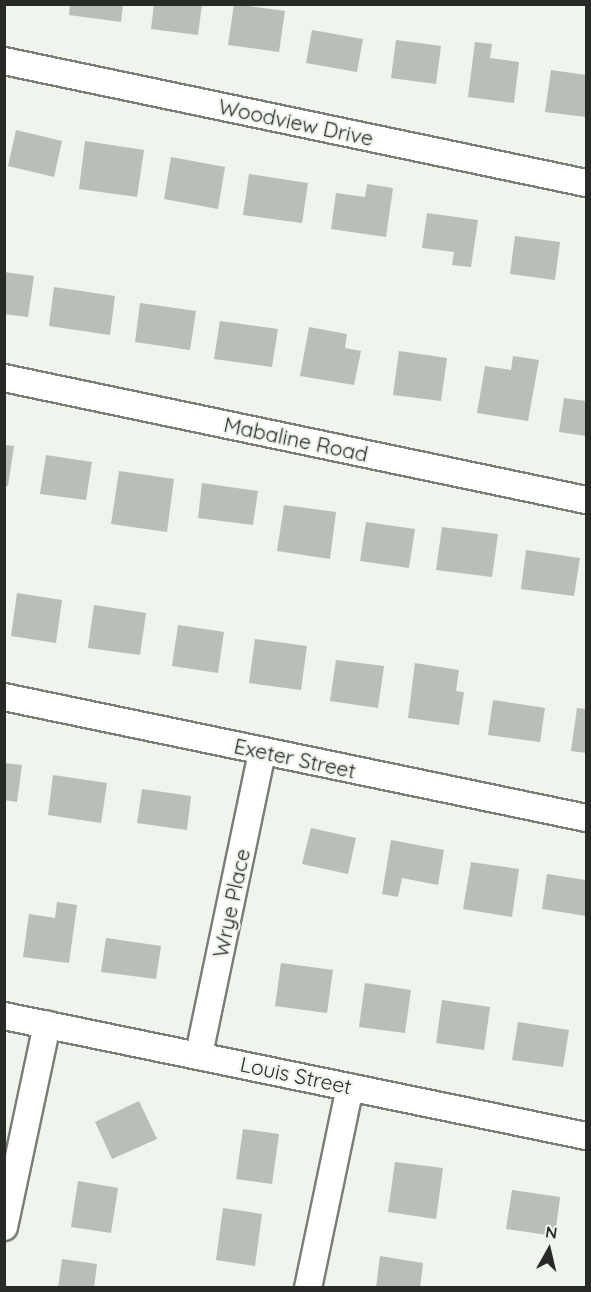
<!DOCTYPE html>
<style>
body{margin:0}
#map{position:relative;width:591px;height:1292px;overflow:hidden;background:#eff4ec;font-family:Quicksand,sans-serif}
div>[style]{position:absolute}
.building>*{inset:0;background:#b9beb6}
.roads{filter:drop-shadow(2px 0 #7a7e77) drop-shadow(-2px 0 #7a7e77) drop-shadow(0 2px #7a7e77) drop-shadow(0 -2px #7a7e77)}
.minor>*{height:26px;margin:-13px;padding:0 13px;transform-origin:13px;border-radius:13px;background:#fff}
span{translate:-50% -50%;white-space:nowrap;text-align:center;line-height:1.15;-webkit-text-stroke:4.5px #eff4ec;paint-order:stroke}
.street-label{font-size:21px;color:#282a27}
.frame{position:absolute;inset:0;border:6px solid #282a27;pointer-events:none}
.north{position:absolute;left:519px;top:1220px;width:60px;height:60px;-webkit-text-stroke:4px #eff4ec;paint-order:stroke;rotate:8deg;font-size:16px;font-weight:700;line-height:24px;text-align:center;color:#282a27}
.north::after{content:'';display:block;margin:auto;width:21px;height:27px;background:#282a27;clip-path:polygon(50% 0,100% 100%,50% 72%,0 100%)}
</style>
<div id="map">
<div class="building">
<i style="clip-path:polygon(70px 4px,123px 4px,121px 22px,69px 15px)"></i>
<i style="clip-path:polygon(154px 4px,202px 4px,198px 35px,151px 29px)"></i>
<i style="clip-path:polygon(234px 4px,285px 11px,279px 52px,228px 45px)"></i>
<i style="clip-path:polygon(312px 30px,363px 39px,357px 72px,306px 63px)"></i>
<i style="clip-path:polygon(396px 40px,441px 46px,436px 84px,391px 78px)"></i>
<i style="clip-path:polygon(475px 42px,492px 44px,490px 58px,519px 62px,514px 103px,468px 97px)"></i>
<i style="clip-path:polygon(551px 70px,586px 75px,586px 117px,545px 112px)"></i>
<i style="clip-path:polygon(16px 130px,62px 141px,54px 177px,8px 166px)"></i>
<i style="clip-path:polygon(85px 141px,144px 150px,137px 197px,79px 189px)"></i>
<i style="clip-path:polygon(171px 157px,225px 167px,218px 209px,164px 199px)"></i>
<i style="clip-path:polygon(249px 174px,308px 183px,302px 223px,243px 215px)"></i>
<i style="clip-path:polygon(367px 184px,393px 188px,386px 237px,331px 229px,336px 193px,365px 197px)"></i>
<i style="clip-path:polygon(427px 213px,478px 220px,471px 267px,452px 265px,454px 252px,422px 248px)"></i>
<i style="clip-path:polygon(515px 236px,560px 242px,555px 280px,510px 274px)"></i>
<i style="clip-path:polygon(4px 272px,34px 276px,28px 317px,4px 314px)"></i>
<i style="clip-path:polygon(54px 287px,115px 296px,110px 335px,49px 326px)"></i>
<i style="clip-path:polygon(140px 303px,196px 311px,190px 350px,135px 342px)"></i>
<i style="clip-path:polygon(220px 321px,278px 329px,272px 367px,214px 359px)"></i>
<i style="clip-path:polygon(309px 327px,347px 334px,345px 348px,361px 351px,354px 385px,300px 376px)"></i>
<i style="clip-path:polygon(399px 351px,447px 358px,441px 401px,393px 395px)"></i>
<i style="clip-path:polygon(513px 356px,539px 360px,528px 421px,477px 413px,485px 366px,511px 370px)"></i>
<i style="clip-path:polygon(564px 398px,586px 401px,586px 436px,559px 432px)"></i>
<i style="clip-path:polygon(4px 445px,14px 446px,8px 486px,4px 486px)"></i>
<i style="clip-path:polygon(46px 455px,92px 462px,86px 500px,40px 494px)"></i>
<i style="clip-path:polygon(119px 471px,174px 479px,167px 532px,111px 524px)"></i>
<i style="clip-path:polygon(202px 483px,258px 491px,253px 525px,198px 518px)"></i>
<i style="clip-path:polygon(284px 505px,336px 512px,330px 559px,277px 551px)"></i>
<i style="clip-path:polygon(366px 522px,415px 529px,409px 568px,360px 561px)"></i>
<i style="clip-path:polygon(442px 527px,498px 534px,492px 577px,436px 570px)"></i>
<i style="clip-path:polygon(526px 550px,580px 558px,574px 596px,521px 589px)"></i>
<i style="clip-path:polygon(17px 593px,62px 600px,56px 643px,11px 636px)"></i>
<i style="clip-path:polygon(94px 605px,146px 613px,140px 655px,88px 648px)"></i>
<i style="clip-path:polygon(178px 625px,224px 632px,218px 673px,172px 666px)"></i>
<i style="clip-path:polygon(255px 639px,307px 646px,301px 690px,249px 683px)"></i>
<i style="clip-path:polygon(336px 660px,384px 666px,378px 708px,330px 701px)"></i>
<i style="clip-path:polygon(415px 663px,459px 670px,456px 691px,464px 692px,459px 725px,408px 718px)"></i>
<i style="clip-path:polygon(493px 700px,545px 708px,540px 742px,488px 735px)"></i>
<i style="clip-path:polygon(577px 708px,586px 709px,586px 753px,571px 751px)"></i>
<i style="clip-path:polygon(4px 763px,22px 765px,17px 802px,4px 800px)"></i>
<i style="clip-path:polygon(53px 775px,107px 783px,101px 823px,48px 815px)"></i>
<i style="clip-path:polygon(142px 789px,191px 796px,187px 830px,137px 823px)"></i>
<i style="clip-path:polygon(311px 828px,356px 838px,348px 874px,302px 864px)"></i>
<i style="clip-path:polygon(391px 840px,444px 850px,438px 885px,402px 878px,398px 897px,382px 894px)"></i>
<i style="clip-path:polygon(471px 862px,519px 869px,512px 917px,463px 909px)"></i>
<i style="clip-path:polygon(547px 874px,586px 880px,586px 916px,542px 909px)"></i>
<i style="clip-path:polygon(57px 902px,77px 905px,69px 963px,23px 957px,29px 914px,55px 918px)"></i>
<i style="clip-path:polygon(106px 938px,161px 946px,156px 979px,101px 972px)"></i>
<i style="clip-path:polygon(281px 963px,333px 970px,327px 1013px,275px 1006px)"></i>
<i style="clip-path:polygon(365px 983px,411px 990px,405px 1033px,359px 1027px)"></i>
<i style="clip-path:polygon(442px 1000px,490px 1007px,484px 1050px,436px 1043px)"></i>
<i style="clip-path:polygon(518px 1022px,569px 1030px,563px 1067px,512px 1060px)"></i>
<i style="clip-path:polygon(139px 1101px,157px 1139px,112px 1159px,95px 1122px)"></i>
<i style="clip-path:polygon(243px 1129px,279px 1134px,272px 1184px,236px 1179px)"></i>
<i style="clip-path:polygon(395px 1162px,443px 1168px,436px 1219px,388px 1212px)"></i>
<i style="clip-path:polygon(78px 1181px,118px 1188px,111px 1233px,71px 1227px)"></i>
<i style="clip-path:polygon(512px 1190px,560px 1197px,555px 1236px,506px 1229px)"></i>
<i style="clip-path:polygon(223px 1208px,262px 1214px,255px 1266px,216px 1260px)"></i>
<i style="clip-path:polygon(380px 1256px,423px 1263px,420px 1288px,376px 1288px)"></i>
<i style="clip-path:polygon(62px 1259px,97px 1264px,94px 1288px,58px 1288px)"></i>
</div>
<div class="roads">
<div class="minor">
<i style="left:4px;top:61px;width:595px;rotate:11.84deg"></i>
<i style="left:4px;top:378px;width:595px;rotate:11.84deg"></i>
<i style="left:4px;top:697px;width:594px;rotate:11.74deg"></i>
<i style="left:4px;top:1016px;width:594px;rotate:11.65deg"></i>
<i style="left:199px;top:1054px;width:309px;rotate:-78.2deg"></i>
<i style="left:4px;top:1227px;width:207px;rotate:-78deg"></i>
<i style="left:308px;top:1288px;width:205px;rotate:-78.2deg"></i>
</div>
</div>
<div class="street-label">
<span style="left:296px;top:122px;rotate:12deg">Woodview Drive</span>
<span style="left:296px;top:439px;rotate:12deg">Mabaline Road</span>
<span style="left:295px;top:758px;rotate:12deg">Exeter Street</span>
<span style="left:231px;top:903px;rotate:-78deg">Wrye Place</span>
<span style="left:296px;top:1075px;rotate:12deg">Louis Street</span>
</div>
<div class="frame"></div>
<div class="north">N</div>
</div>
